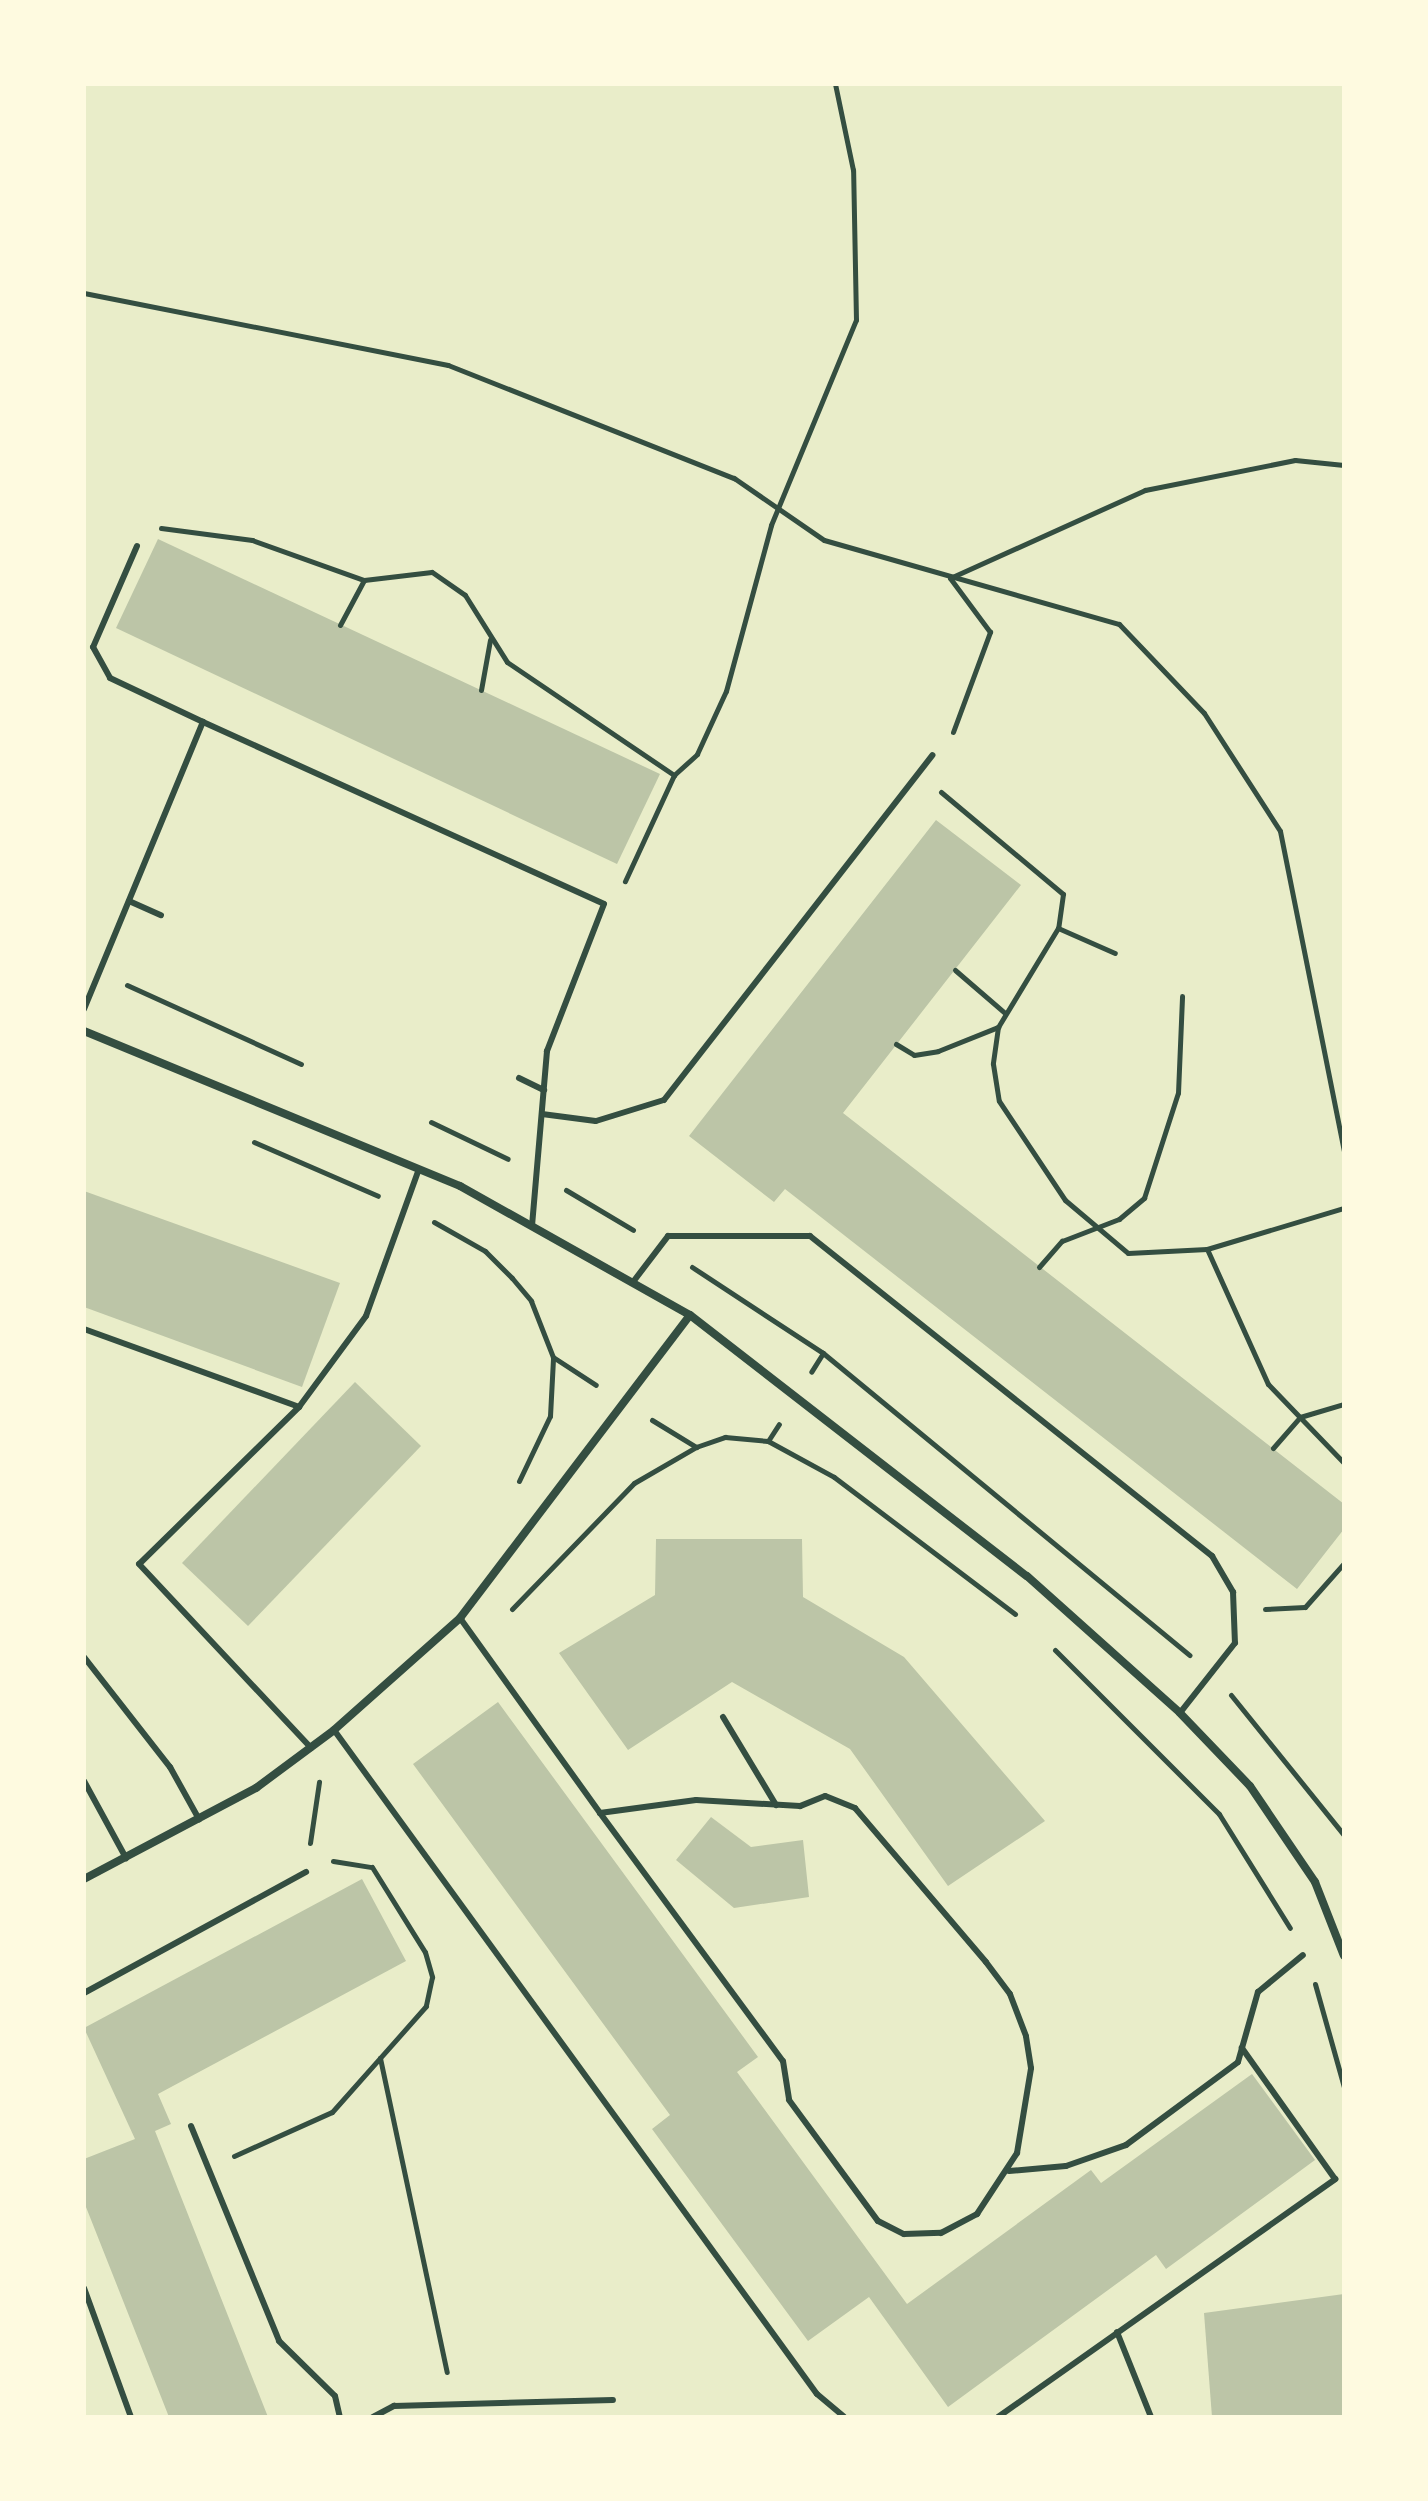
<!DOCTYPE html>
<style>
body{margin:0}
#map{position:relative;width:1428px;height:2501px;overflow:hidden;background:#e9edc9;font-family:"Archivo Narrow",sans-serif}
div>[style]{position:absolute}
.building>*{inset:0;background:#bcc5a7}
.path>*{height:5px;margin:-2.5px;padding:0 2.5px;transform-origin:2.5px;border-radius:2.5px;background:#344e41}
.service>*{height:6px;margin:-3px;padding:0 3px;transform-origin:3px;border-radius:3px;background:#344e41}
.minor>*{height:8px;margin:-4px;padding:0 4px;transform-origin:4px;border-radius:4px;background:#344e41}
span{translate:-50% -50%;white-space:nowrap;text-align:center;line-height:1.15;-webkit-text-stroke:6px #fefae0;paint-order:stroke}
.frame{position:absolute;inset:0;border:86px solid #fefae0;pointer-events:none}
</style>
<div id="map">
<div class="building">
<i style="clip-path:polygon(158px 539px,660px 774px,617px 864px,116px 628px)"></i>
<i style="clip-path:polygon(936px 820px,1021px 885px,843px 1113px,1344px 1504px,1344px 1529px,1297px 1589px,785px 1189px,774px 1202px,689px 1136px)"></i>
<i style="clip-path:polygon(84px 1191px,340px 1283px,302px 1387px,84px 1307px)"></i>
<i style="clip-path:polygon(355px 1382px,421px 1446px,248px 1626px,182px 1563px)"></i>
<i style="clip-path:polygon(656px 1539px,802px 1539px,803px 1597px,904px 1657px,1045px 1821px,948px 1886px,850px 1749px,732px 1682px,628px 1750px,559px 1653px,655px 1595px)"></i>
<i style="clip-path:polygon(498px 1702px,758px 2057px,737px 2072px,907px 2304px,1091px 2170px,1101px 2183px,1252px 2074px,1315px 2160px,1166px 2269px,1156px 2255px,948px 2407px,869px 2297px,808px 2341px,652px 2129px,670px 2115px,413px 1764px)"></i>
<i style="clip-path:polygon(711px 1817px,751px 1847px,803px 1840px,809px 1897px,734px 1908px,676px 1860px)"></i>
<i style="clip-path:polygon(362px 1879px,406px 1961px,158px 2094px,171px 2124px,155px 2131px,268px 2417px,169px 2417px,84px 2202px,84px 2159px,135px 2139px,84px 2028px)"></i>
<i style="clip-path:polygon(1344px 2294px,1344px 2417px,1212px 2417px,1204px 2313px)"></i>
</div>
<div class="path">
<i style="left:84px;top:293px;width:371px;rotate:11.2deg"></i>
<i style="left:448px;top:365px;width:308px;rotate:21.6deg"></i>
<i style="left:734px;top:478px;width:109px;rotate:34.6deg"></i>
<i style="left:824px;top:540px;width:307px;rotate:15.9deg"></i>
<i style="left:1119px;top:624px;width:123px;rotate:46.3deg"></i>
<i style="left:1204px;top:713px;width:140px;rotate:57.2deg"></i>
<i style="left:1280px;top:831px;width:326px;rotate:78.7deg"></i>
<i style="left:161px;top:528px;width:92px;rotate:7.5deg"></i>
<i style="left:252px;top:540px;width:119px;rotate:19.7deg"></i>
<i style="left:364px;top:580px;width:68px;rotate:-6.7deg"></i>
<i style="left:432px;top:572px;width:40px;rotate:34.9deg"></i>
<i style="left:465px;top:595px;width:79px;rotate:57.9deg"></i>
<i style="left:507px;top:662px;width:202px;rotate:34.1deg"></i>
<i style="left:674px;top:775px;width:117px;rotate:114.8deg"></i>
<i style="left:340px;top:625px;width:51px;rotate:-61.9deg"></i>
<i style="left:481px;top:690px;width:51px;rotate:-79.8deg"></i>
<i style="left:953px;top:732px;width:107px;rotate:-69.7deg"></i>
<i style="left:990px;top:632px;width:67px;rotate:-126.5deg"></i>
<i style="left:950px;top:578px;width:214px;rotate:-24.3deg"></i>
<i style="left:1145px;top:490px;width:153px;rotate:-11.3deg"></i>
<i style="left:1295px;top:460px;width:49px;rotate:5.8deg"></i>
<i style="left:674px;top:775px;width:31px;rotate:-42deg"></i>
<i style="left:697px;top:754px;width:69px;rotate:-65.3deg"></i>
<i style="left:726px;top:691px;width:172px;rotate:-74.8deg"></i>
<i style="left:771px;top:525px;width:222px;rotate:-67.5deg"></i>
<i style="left:856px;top:320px;width:150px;rotate:-91.1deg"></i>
<i style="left:853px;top:170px;width:88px;rotate:-101.8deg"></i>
<i style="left:941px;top:792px;width:159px;rotate:39.9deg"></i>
<i style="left:1063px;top:894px;width:34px;rotate:98deg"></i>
<i style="left:1058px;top:928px;width:116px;rotate:121.2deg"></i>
<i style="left:998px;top:1027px;width:37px;rotate:98deg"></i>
<i style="left:993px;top:1064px;width:37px;rotate:81deg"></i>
<i style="left:999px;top:1101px;width:119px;rotate:56.3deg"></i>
<i style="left:1065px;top:1200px;width:82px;rotate:40.1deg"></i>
<i style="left:1128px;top:1253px;width:79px;rotate:-2.9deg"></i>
<i style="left:1207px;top:1249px;width:143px;rotate:-16.7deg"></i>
<i style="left:1058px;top:928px;width:62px;rotate:23.7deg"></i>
<i style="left:955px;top:970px;width:66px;rotate:40.7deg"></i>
<i style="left:127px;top:985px;width:191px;rotate:24.4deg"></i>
<i style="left:896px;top:1044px;width:21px;rotate:31deg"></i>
<i style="left:914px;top:1055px;width:24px;rotate:-9deg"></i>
<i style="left:938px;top:1051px;width:65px;rotate:-21.8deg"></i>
<i style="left:431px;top:1122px;width:85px;rotate:25.7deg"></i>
<i style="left:254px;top:1142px;width:135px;rotate:23.5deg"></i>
<i style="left:566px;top:1190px;width:78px;rotate:30.8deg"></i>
<i style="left:434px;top:1222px;width:59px;rotate:29.6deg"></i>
<i style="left:485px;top:1251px;width:38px;rotate:45deg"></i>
<i style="left:512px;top:1278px;width:30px;rotate:50deg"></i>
<i style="left:531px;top:1301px;width:60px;rotate:68.6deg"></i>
<i style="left:553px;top:1357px;width:51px;rotate:33.1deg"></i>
<i style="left:1207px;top:1249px;width:148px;rotate:65.7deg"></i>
<i style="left:1268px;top:1384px;width:110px;rotate:46.1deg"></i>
<i style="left:692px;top:1267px;width:157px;rotate:33.3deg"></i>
<i style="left:823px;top:1353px;width:22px;rotate:122deg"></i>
<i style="left:1039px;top:1267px;width:35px;rotate:-49deg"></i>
<i style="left:1062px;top:1241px;width:61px;rotate:-21.1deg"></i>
<i style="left:1119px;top:1219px;width:33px;rotate:-40deg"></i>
<i style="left:1144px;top:1198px;width:110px;rotate:-72.1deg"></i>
<i style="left:1178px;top:1093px;width:97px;rotate:-87.6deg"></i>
<i style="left:823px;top:1353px;width:475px;rotate:39.5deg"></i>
<i style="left:652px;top:1420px;width:52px;rotate:31.5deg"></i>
<i style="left:696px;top:1447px;width:31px;rotate:-19deg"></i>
<i style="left:725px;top:1437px;width:43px;rotate:5.3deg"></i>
<i style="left:768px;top:1441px;width:20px;rotate:-57deg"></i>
<i style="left:768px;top:1441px;width:75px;rotate:28.6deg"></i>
<i style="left:834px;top:1477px;width:227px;rotate:37.1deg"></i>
<i style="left:1273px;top:1448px;width:41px;rotate:-48.9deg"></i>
<i style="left:1300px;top:1417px;width:46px;rotate:-16.5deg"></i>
<i style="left:519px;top:1481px;width:72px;rotate:-64.5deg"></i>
<i style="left:550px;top:1416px;width:58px;rotate:-87deg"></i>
<i style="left:512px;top:1609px;width:175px;rotate:-45.9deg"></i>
<i style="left:634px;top:1483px;width:72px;rotate:-30.1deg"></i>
<i style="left:1265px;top:1609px;width:40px;rotate:-2.9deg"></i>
<i style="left:1305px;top:1607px;width:59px;rotate:-48.4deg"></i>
<i style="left:1055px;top:1650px;width:232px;rotate:45deg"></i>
<i style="left:1219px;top:1814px;width:134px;rotate:58.1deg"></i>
<i style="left:1231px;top:1695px;width:180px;rotate:51.1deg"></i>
<i style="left:310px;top:1843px;width:62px;rotate:-81.6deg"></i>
<i style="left:333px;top:1861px;width:39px;rotate:9deg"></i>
<i style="left:372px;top:1867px;width:100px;rotate:58.1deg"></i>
<i style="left:425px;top:1952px;width:26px;rotate:74deg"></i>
<i style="left:432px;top:1977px;width:30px;rotate:102deg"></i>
<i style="left:426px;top:2006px;width:69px;rotate:131.5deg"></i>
<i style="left:380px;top:2058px;width:321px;rotate:78deg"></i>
<i style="left:1315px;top:1984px;width:107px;rotate:74.3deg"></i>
<i style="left:234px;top:2156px;width:107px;rotate:-24.2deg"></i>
<i style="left:332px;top:2112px;width:72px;rotate:-48.4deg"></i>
</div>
<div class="service">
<i style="left:137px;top:546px;width:110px;rotate:113.5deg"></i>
<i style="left:93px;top:647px;width:35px;rotate:61deg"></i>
<i style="left:110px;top:678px;width:103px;rotate:25.3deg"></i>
<i style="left:129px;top:901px;width:35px;rotate:24deg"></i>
<i style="left:84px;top:1009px;width:311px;rotate:-67.5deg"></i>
<i style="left:203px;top:722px;width:440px;rotate:24.4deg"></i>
<i style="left:604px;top:904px;width:158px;rotate:111.2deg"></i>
<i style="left:547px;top:1051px;width:175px;rotate:94.9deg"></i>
<i style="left:519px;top:1078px;width:28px;rotate:26deg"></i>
<i style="left:542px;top:1114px;width:54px;rotate:7.4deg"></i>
<i style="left:596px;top:1121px;width:71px;rotate:-17.2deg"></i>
<i style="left:664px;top:1100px;width:437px;rotate:-52.1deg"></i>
<i style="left:633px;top:1282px;width:58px;rotate:-52.7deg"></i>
<i style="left:668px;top:1236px;width:142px"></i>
<i style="left:810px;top:1236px;width:514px;rotate:38.52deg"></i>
<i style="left:1212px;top:1556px;width:42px;rotate:59.7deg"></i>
<i style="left:1233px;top:1592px;width:51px;rotate:87.8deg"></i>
<i style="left:1235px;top:1643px;width:89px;rotate:128.2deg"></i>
<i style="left:84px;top:1329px;width:229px;rotate:19.9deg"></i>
<i style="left:299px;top:1407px;width:224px;rotate:135.5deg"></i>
<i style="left:139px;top:1564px;width:252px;rotate:46.9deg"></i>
<i style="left:299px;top:1407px;width:113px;rotate:-53.6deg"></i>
<i style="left:366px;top:1316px;width:156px;rotate:-70.2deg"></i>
<i style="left:460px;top:1618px;width:240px;rotate:54.3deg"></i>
<i style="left:600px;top:1813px;width:308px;rotate:53.6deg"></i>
<i style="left:783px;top:2061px;width:39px;rotate:81deg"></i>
<i style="left:789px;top:2100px;width:150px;rotate:53.7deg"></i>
<i style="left:878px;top:2221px;width:29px;rotate:27deg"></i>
<i style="left:904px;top:2234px;width:37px;rotate:-2deg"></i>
<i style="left:941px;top:2233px;width:41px;rotate:-27.8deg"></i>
<i style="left:977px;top:2214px;width:73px;rotate:-56.7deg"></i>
<i style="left:1017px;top:2153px;width:86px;rotate:-80.6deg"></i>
<i style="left:1031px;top:2068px;width:32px;rotate:-99deg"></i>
<i style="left:1026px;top:2036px;width:45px;rotate:-110.9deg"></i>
<i style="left:1010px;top:1994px;width:40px;rotate:-127deg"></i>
<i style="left:986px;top:1962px;width:202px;rotate:-130.4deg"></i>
<i style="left:855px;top:1808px;width:32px;rotate:-158deg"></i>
<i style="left:825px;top:1796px;width:27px;rotate:158deg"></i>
<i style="left:800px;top:1806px;width:104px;rotate:-176.7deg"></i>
<i style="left:696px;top:1800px;width:97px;rotate:172.3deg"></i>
<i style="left:84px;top:1657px;width:140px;rotate:52deg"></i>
<i style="left:170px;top:1767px;width:60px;rotate:60.9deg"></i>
<i style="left:723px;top:1717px;width:103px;rotate:58.9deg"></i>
<i style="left:334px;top:1730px;width:821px;rotate:53.97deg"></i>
<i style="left:817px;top:2394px;width:35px;rotate:40deg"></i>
<i style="left:84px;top:1781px;width:88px;rotate:61.4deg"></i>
<i style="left:84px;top:1993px;width:253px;rotate:-28.6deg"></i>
<i style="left:191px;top:2126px;width:232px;rotate:67.7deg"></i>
<i style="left:279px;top:2341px;width:78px;rotate:44.5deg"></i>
<i style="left:335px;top:2396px;width:22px;rotate:77deg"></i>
<i style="left:1009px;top:2171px;width:57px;rotate:-5deg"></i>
<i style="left:1066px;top:2166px;width:64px;rotate:-19.3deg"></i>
<i style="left:1126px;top:2145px;width:139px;rotate:-36.5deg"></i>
<i style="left:1238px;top:2062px;width:73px;rotate:-74.1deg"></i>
<i style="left:1258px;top:1992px;width:58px;rotate:-39.4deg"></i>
<i style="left:84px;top:2288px;width:137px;rotate:70deg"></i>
<i style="left:1117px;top:2332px;width:92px;rotate:68.2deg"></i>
<i style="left:373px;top:2417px;width:24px;rotate:-28deg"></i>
<i style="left:394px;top:2406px;width:219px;rotate:-1.6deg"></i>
<i style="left:998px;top:2417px;width:413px;rotate:-35.2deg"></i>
<i style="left:1335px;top:2179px;width:161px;rotate:-125.4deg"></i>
</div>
<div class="minor">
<i style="left:84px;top:1031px;width:407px;rotate:22.4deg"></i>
<i style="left:460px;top:1186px;width:264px;rotate:29.3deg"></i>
<i style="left:690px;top:1315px;width:426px;rotate:37.8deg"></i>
<i style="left:1027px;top:1576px;width:205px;rotate:41.8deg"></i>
<i style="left:1180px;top:1713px;width:101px;rotate:46.2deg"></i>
<i style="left:1250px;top:1786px;width:116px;rotate:55.9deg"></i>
<i style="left:1315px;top:1882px;width:79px;rotate:68.6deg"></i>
<i style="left:84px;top:1879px;width:195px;rotate:-27.9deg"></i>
<i style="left:256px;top:1788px;width:97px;rotate:-36.6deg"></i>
<i style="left:334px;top:1730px;width:169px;rotate:-41.6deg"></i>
<i style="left:460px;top:1618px;width:380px;rotate:-52.8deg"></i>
</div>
<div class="frame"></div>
</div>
